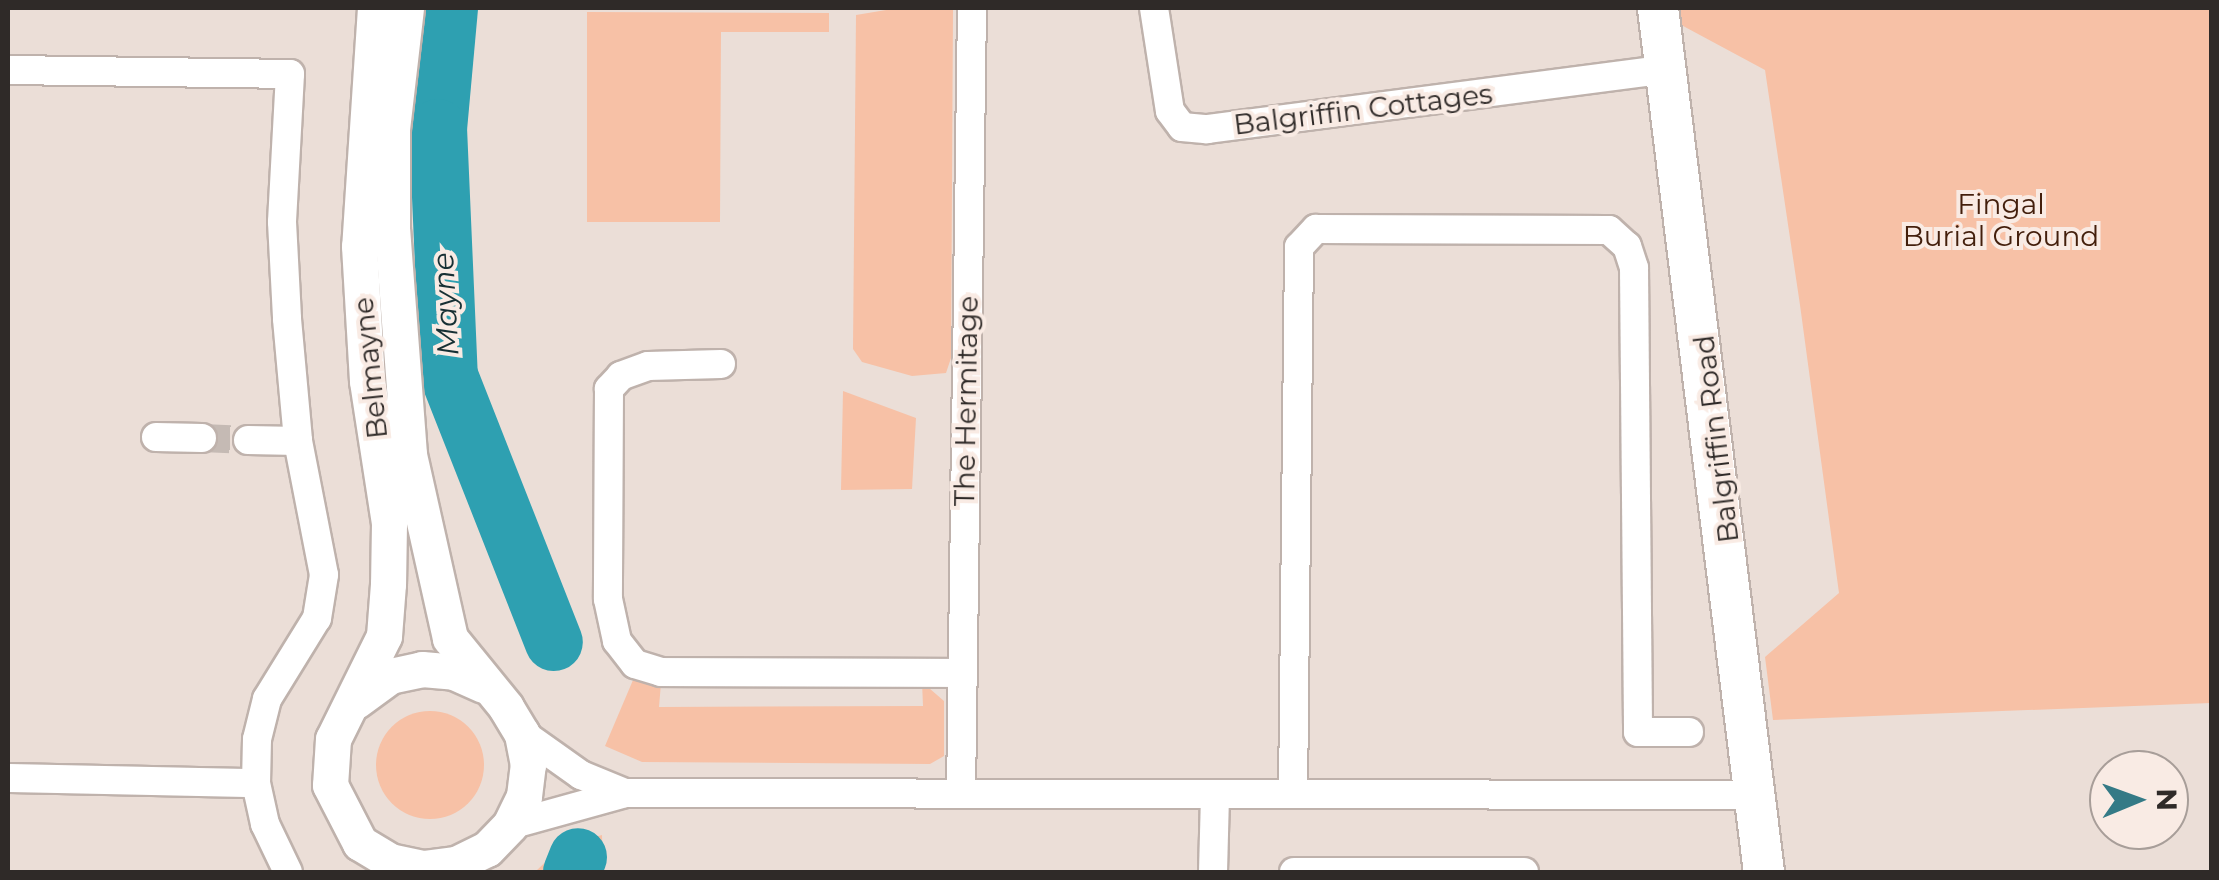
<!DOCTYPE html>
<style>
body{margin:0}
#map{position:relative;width:2219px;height:880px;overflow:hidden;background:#ebded7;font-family:Montserrat,sans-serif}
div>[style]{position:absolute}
.green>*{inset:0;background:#f7c1a6}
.round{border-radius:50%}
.river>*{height:58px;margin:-29px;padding:0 29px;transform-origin:29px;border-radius:29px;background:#2ea0b1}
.minor-tunnel>*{height:28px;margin-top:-14px;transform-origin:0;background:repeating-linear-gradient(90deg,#c5bab4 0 28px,transparent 0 42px)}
.roads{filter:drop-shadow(2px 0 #bfb2ac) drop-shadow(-2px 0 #bfb2ac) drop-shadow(0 2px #bfb2ac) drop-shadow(0 -2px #bfb2ac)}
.minor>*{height:28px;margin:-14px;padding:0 14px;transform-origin:14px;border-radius:14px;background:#fff}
.tertiary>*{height:35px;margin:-17.5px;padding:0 17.5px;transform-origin:17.5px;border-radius:17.5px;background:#fff}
.secondary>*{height:40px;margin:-20px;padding:0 20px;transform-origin:20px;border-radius:20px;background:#fff}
span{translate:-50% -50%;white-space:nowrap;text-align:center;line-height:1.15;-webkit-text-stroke:8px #f9ebe4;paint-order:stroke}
.street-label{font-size:28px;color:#2f2a28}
.park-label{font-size:28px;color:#431f0c}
.water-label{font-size:30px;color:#173034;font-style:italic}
.frame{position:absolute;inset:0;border:10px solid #2f2a28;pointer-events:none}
.north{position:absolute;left:2089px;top:750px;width:100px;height:100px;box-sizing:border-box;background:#f9ebe4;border:2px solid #a89e99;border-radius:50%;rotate:89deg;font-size:28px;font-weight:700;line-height:40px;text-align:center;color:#2f2a28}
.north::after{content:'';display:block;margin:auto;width:35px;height:45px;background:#347a86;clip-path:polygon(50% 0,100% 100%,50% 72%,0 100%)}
</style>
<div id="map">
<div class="green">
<i style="clip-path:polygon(898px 8px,953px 8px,951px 358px,946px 373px,912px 376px,862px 362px,853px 349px,856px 15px)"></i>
<i style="clip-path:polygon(1670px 8px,2211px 8px,2211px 703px,1773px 720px,1765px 657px,1839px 593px,1800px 305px,1765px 70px,1672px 20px)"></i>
<i style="clip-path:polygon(587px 12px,829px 13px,829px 32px,721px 32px,720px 222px,587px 222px)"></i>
<i style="clip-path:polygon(843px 391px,916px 418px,912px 489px,841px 490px)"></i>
<i style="clip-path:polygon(636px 673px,661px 683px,659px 707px,923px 706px,922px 682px,944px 701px,944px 756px,930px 764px,642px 762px,605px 746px)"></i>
<i class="round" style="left:376px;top:711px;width:108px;height:108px"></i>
<i style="clip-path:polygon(602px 835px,603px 872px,535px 872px,562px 846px)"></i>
</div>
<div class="river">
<i style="left:449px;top:8px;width:121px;rotate:95.2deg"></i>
<i style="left:438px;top:128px;width:248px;rotate:87.5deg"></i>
<i style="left:449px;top:376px;width:286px;rotate:68.5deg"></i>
<i style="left:572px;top:872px;width:16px;rotate:-68deg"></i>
</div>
<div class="minor-tunnel">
<i style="left:202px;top:438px;width:46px;rotate:2.5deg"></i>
</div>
<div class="roads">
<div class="minor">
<i style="left:1154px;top:8px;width:104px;rotate:81.2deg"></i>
<i style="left:1170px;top:111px;width:20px;rotate:53deg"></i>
<i style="left:1182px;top:127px;width:25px;rotate:5deg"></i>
<i style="left:1207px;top:129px;width:464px;rotate:-7.4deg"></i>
<i style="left:8px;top:70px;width:282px;rotate:0.8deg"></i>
<i style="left:290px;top:74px;width:148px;rotate:93.1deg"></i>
<i style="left:282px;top:222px;width:97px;rotate:87deg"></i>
<i style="left:287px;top:319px;width:122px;rotate:84.8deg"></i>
<i style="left:298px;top:441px;width:136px;rotate:79deg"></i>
<i style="left:324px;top:575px;width:44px;rotate:99.2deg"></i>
<i style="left:317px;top:618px;width:95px;rotate:121.7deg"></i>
<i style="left:267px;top:699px;width:41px;rotate:104deg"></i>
<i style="left:257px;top:739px;width:44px;rotate:91.3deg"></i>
<i style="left:256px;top:783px;width:42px;rotate:77.6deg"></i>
<i style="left:265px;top:824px;width:53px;rotate:64.4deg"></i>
<i style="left:721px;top:364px;width:73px;rotate:178.4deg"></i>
<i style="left:648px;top:366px;width:29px;rotate:160deg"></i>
<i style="left:621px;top:376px;width:18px;rotate:133deg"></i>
<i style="left:609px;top:389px;width:210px;rotate:90.3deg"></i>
<i style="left:608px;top:599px;width:43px;rotate:77.9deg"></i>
<i style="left:617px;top:641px;width:29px;rotate:52deg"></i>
<i style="left:635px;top:664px;width:27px;rotate:17deg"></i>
<i style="left:661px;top:672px;width:301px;rotate:0.2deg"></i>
<i style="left:156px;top:437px;width:46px;rotate:1.2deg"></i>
<i style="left:248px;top:440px;width:50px;rotate:1.1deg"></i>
<i style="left:519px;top:731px;width:76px;rotate:35.4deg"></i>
<i style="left:581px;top:775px;width:48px;rotate:22.2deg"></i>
<i style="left:8px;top:778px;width:248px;rotate:1.2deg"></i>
<i style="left:961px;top:794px;width:786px;rotate:-89.2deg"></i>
<i style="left:1293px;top:794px;width:547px;rotate:-89.37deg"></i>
<i style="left:1299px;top:247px;width:25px;rotate:-47deg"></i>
<i style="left:1316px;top:229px;width:293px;rotate:0.2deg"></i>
<i style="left:1609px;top:230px;width:24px;rotate:42deg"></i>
<i style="left:1627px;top:246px;width:23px;rotate:72deg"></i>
<i style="left:1634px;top:268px;width:464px;rotate:89.5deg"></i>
<i style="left:1638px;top:732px;width:51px"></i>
<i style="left:510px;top:825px;width:119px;rotate:-15.5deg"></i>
<i style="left:625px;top:793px;width:1129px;rotate:0.1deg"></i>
<i style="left:1213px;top:872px;width:78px;rotate:-88.5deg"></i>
<i style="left:1294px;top:872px;width:230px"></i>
</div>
<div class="tertiary">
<i style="left:375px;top:8px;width:239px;rotate:93.8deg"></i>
<i style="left:359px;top:246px;width:135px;rotate:86.6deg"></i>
<i style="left:367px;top:381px;width:144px;rotate:81.2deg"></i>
<i style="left:389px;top:523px;width:61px;rotate:90.9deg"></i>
<i style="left:388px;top:584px;width:52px;rotate:94.4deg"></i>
<i style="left:384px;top:636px;width:115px;rotate:116.3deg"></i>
<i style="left:333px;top:739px;width:46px;rotate:93.7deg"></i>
<i style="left:330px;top:785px;width:65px;rotate:62.7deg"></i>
<i style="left:360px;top:843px;width:35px;rotate:31deg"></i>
<i style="left:390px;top:861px;width:34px;rotate:12deg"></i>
<i style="left:423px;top:868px;width:33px;rotate:-7deg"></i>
<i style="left:456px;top:864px;width:34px;rotate:-26deg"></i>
<i style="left:487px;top:849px;width:33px;rotate:-46deg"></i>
<i style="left:510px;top:825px;width:32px;rotate:-64deg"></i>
<i style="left:524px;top:796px;width:31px;rotate:-83deg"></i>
<i style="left:528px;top:765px;width:32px;rotate:-101deg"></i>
<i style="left:522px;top:734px;width:31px;rotate:-121deg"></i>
<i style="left:506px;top:707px;width:89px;rotate:-129.1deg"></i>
<i style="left:450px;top:638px;width:189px;rotate:-102.6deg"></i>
<i style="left:409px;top:454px;width:225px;rotate:-94.3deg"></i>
<i style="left:392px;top:230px;width:101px;rotate:-90deg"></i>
<i style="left:392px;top:129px;width:122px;rotate:-83.4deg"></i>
<i style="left:356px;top:701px;width:42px;rotate:-36.3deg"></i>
<i style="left:390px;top:676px;width:33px;rotate:-12deg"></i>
<i style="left:422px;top:669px;width:32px;rotate:5deg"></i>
<i style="left:454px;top:672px;width:32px;rotate:24deg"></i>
</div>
<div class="secondary">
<i style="left:1658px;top:8px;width:870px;rotate:83.01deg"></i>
</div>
</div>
<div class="street-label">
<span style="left:1363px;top:109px;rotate:-7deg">Balgriffin Cottages</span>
<span style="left:370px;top:368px;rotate:-96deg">Belmayne</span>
<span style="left:966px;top:401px;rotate:-89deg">The Hermitage</span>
<span style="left:1716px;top:439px;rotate:-97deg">Balgriffin Road</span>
</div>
<div class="park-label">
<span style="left:2001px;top:220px">Fingal<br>Burial Ground</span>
</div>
<div class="water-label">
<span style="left:446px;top:304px;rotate:-93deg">Mayne</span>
</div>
<div class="frame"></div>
<div class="north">N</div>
</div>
